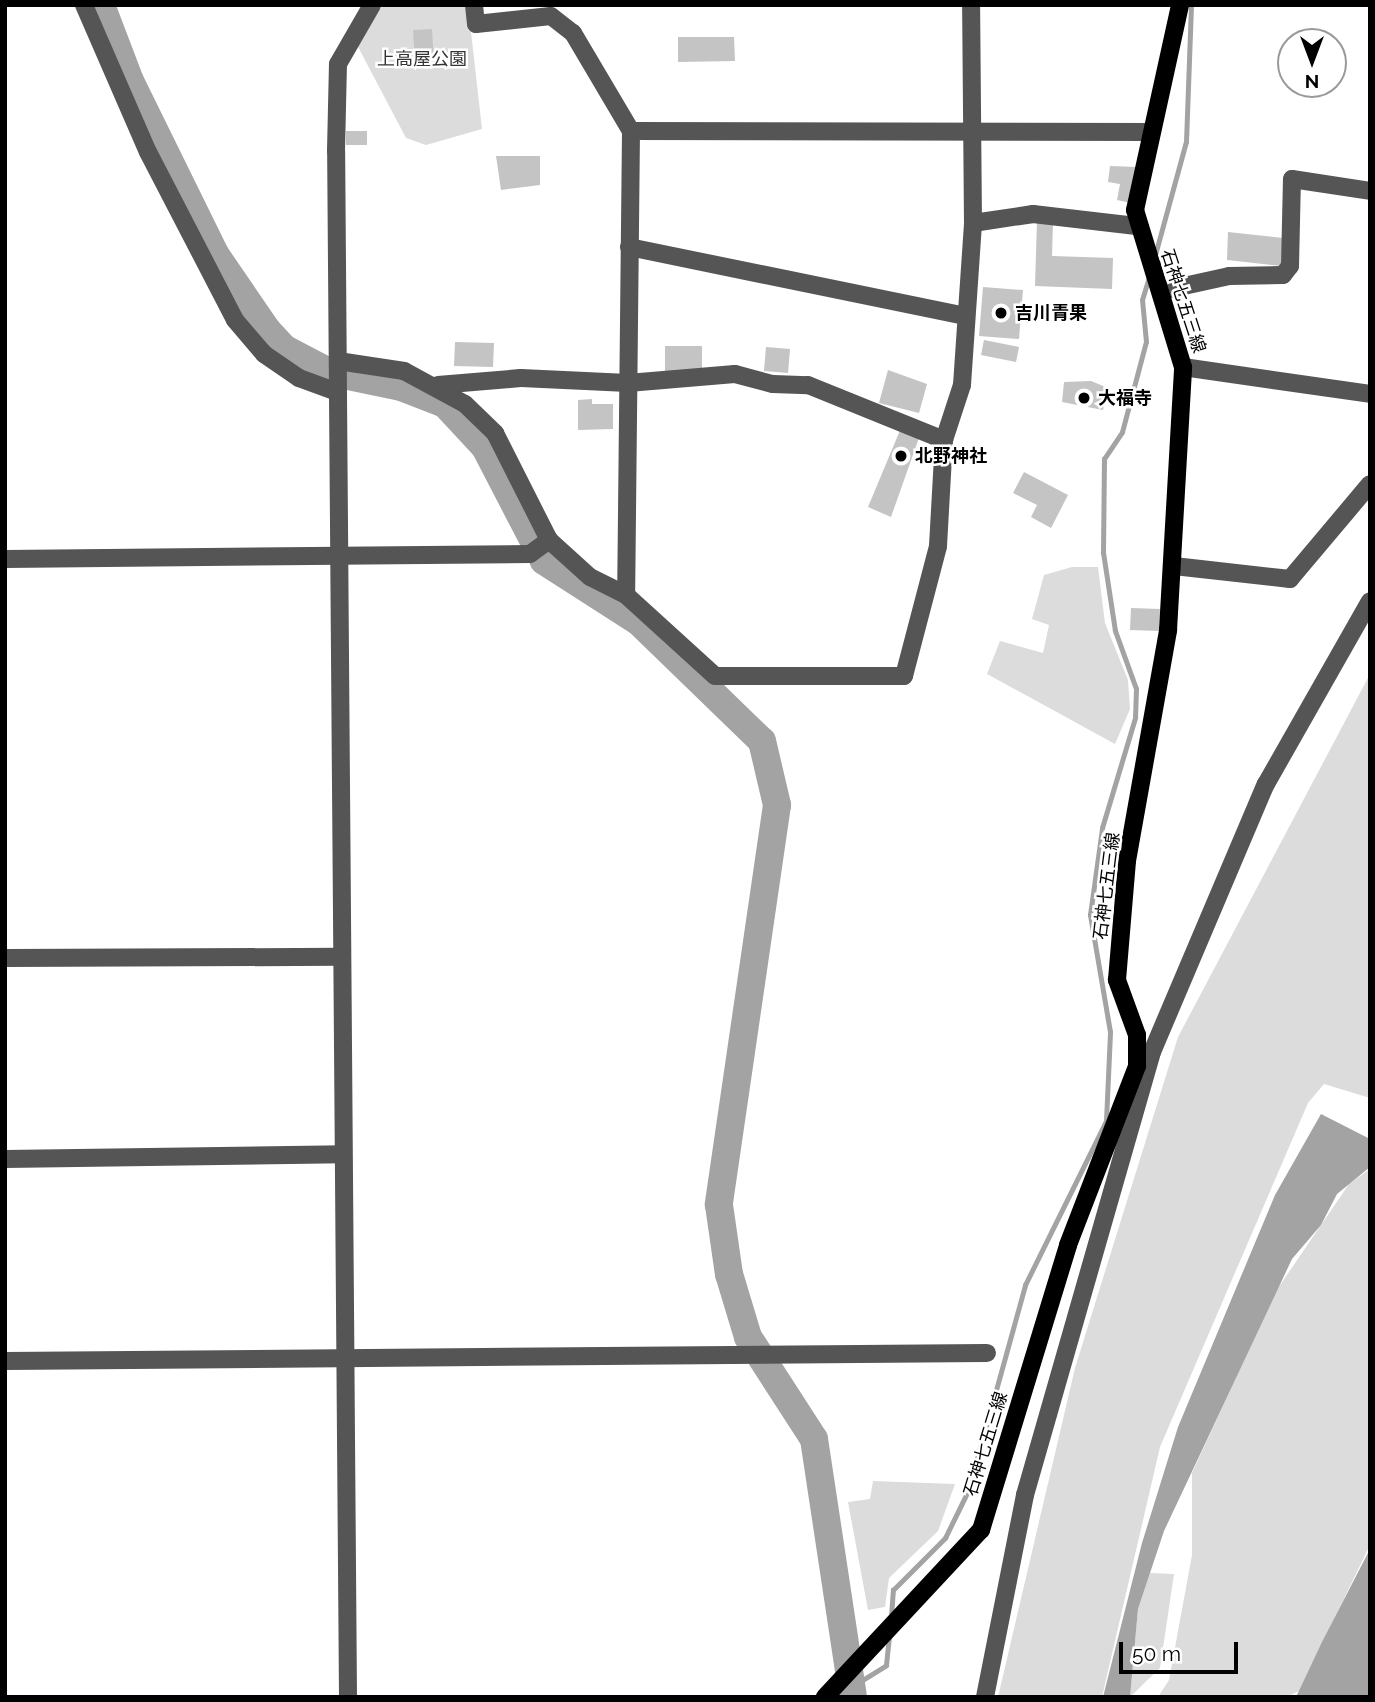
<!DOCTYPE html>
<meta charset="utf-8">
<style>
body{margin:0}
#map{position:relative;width:1375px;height:1702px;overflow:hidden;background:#fff;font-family:Raleway,"Noto Sans JP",sans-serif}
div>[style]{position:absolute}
.green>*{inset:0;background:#dcdcdc}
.water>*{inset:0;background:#a3a3a3}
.stream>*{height:4.5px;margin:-2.25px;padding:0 2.25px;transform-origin:2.25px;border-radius:2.25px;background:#a3a3a3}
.river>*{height:28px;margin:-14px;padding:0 14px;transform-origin:14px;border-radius:14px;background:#a3a3a3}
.building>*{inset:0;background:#c4c4c4}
.minor>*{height:18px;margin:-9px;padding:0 9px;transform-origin:9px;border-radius:9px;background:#555}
.major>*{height:18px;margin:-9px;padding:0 9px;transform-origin:9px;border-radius:9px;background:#000}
.dots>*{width:19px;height:19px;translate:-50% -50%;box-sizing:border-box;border:4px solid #fff;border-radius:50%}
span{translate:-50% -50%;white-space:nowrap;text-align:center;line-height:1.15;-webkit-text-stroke:5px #fff;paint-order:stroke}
.park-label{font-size:18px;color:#333}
.street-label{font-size:18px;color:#000}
.poi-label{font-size:18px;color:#000;font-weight:700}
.left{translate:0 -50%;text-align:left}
.frame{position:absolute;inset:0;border:7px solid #000;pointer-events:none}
.north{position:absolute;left:1277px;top:28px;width:70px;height:70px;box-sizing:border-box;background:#fff;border:2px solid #999;border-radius:50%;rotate:180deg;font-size:19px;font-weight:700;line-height:28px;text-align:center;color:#000}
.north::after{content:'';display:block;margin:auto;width:24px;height:32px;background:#000;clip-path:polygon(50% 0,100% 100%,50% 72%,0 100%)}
.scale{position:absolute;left:1119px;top:1642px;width:119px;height:32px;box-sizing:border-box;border:4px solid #000;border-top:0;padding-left:9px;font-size:21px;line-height:24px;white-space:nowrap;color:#000;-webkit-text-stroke:5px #fff;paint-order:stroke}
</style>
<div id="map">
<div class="green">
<i style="clip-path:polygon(383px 5px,468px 5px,482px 129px,426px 145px,406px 138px,356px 43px)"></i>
<i style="clip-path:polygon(1072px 567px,1098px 567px,1105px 623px,1128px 680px,1130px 709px,1115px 744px,987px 674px,1000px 641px,1043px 653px,1049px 625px,1032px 619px,1044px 575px)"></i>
<i style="clip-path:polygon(1370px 674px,1370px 1098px,1324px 1084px,1308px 1103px,1160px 1447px,1102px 1697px,998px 1697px,1075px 1368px,1178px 1037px)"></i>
<i style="clip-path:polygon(1370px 1169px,1370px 1545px,1299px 1691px,1287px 1697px,1158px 1697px,1169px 1680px,1192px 1555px,1192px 1473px,1276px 1291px,1349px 1184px)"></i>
<i style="clip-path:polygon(873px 1481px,955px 1484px,938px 1531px,889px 1578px,885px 1607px,868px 1610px,848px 1502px,870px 1499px)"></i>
<i style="clip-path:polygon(1150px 1573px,1174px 1574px,1160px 1668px,1130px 1697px,1138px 1609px)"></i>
</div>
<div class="water">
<i style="clip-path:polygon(1321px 1114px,1370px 1139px,1370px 1167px,1337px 1194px,1321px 1225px,1292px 1259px,1164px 1531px,1138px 1609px,1130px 1697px,1103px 1697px,1142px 1543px,1178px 1427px,1275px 1195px)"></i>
<i style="clip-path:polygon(1370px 1549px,1370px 1697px,1296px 1697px,1322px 1642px)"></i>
</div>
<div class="stream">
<i style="left:1155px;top:255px;width:117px;rotate:-74.7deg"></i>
<i style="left:1186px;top:142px;width:137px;rotate:-87.9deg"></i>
<i style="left:891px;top:1617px;width:27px;rotate:-86deg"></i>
<i style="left:893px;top:1590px;width:74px;rotate:-45deg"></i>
<i style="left:945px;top:1538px;width:52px;rotate:-63.9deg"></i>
<i style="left:968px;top:1491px;width:214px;rotate:-74.5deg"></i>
<i style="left:1025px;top:1285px;width:183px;rotate:-63.7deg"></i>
<i style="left:1106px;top:1121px;width:89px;rotate:-87.4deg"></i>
<i style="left:1110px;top:1032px;width:119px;rotate:-99.7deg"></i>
<i style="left:1090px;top:915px;width:88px;rotate:-82.1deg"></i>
<i style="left:1102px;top:828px;width:115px;rotate:-73.3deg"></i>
<i style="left:1135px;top:718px;width:29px;rotate:-88deg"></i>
<i style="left:1136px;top:689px;width:62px;rotate:-109.9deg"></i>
<i style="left:1115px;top:631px;width:79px;rotate:-98.7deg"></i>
<i style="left:1103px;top:553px;width:94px;rotate:-89.4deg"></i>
<i style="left:1104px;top:459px;width:32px;rotate:-56deg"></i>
<i style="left:1122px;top:432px;width:93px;rotate:-75.1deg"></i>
<i style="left:1146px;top:342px;width:42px;rotate:-95.4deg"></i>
<i style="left:1142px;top:300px;width:24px;rotate:-73deg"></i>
<i style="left:853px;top:1686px;width:39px;rotate:-32deg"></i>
<i style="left:886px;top:1665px;width:29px;rotate:-84deg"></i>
</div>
<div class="river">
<i style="left:101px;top:5px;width:81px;rotate:69.1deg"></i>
<i style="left:130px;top:81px;width:193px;rotate:63.8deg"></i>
<i style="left:215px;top:254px;width:92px;rotate:55.6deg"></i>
<i style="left:267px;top:330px;width:26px;rotate:47deg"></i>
<i style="left:285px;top:349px;width:50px;rotate:27.6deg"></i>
<i style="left:329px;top:372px;width:74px;rotate:11.8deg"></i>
<i style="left:401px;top:387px;width:47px;rotate:21.1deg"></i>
<i style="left:445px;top:404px;width:59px;rotate:47.1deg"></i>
<i style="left:485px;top:447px;width:128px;rotate:62.6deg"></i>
<i style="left:544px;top:561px;width:113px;rotate:32.7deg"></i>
<i style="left:639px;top:622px;width:171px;rotate:44.1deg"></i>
<i style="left:762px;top:741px;width:66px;rotate:76.8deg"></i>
<i style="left:777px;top:805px;width:404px;rotate:98.3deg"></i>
<i style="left:719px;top:1205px;width:70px;rotate:81.8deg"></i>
<i style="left:729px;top:1274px;width:66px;rotate:73.2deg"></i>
<i style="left:748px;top:1337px;width:121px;rotate:57.1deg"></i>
<i style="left:814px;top:1439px;width:261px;rotate:81.4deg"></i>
</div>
<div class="building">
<i style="clip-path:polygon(432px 29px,434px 64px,415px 65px,413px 30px)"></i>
<i style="clip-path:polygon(678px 37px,734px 37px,735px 61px,678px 62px)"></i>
<i style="clip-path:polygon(346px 131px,367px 131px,367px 145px,346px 145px)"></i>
<i style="clip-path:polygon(496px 156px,540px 156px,540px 185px,501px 190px)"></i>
<i style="clip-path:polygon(1110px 166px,1138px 167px,1131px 203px,1117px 200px,1120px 184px,1108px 182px)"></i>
<i style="clip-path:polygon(1037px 221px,1053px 222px,1052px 256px,1113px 258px,1112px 289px,1035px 286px)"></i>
<i style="clip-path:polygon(1228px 232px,1283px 238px,1282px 266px,1227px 260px)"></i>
<i style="clip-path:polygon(983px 287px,1023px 290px,1019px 339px,979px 336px)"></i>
<i style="clip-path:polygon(984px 340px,1019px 347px,1016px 362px,981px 355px)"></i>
<i style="clip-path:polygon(455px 342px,494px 343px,493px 367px,454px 366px)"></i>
<i style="clip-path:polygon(665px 346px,702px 346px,702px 372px,665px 372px)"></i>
<i style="clip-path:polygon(766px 347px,790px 349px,788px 373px,764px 371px)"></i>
<i style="clip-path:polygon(888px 370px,927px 384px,919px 413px,879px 403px)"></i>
<i style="clip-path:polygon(1091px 381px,1108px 388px,1103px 410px,1062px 402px,1064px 382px)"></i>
<i style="clip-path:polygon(592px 399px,592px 404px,613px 404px,613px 429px,578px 430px,578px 400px)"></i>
<i style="clip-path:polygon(901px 428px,920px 435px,891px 517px,868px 507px)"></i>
<i style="clip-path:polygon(1024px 472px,1068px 495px,1051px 528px,1031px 517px,1037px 505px,1013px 493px)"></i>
<i style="clip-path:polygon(1131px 608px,1160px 609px,1159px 631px,1130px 630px)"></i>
</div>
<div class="minor">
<i style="left:84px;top:5px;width:160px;rotate:66.5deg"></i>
<i style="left:148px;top:152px;width:189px;rotate:62.6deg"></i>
<i style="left:235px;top:320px;width:45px;rotate:49.5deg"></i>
<i style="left:264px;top:354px;width:42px;rotate:34.4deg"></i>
<i style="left:299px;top:378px;width:40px;rotate:20.2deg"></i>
<i style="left:474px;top:5px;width:19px;rotate:84deg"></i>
<i style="left:476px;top:24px;width:75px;rotate:-6.1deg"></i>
<i style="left:551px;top:16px;width:28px;rotate:38deg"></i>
<i style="left:573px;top:33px;width:114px;rotate:59.4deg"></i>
<i style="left:631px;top:131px;width:464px;rotate:90.6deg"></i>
<i style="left:631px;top:131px;width:520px;rotate:0.11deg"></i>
<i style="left:973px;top:223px;width:61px;rotate:-8.5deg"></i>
<i style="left:1033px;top:214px;width:104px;rotate:6.6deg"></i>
<i style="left:629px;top:247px;width:344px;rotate:11.6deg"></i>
<i style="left:1161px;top:291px;width:70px;rotate:-12.4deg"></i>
<i style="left:1229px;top:276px;width:54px;rotate:-1.1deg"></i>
<i style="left:1283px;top:275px;width:11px;rotate:-52deg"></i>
<i style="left:1290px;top:266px;width:87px;rotate:-88.7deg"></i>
<i style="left:1292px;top:179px;width:79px;rotate:8.7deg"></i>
<i style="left:338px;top:361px;width:67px;rotate:8.6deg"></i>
<i style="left:404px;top:371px;width:69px;rotate:28.4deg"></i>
<i style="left:465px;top:404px;width:42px;rotate:44deg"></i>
<i style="left:495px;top:433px;width:120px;rotate:63.2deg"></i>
<i style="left:549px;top:540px;width:55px;rotate:42.1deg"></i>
<i style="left:590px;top:577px;width:40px;rotate:26.6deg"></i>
<i style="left:626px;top:595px;width:120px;rotate:42.3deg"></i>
<i style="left:715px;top:676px;width:189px"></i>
<i style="left:904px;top:676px;width:134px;rotate:-75.3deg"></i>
<i style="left:938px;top:546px;width:106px;rotate:-86.8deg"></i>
<i style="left:944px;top:440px;width:58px;rotate:-71.9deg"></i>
<i style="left:962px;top:385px;width:162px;rotate:-86.1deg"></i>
<i style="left:973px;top:223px;width:218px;rotate:-90.5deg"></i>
<i style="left:1183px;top:367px;width:189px;rotate:8.2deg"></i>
<i style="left:438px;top:385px;width:83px;rotate:-4.8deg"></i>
<i style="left:521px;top:378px;width:107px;rotate:2.7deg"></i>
<i style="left:628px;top:383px;width:107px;rotate:-4.8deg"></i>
<i style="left:735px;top:374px;width:39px;rotate:15deg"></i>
<i style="left:773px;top:384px;width:35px;rotate:2deg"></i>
<i style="left:808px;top:385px;width:147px;rotate:22deg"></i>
<i style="left:5px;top:559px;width:525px;rotate:-0.55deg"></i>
<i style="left:530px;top:554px;width:24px;rotate:-36deg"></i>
<i style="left:1174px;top:566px;width:117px;rotate:6.4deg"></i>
<i style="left:1290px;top:579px;width:124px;rotate:-49.9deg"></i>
<i style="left:5px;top:958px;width:335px;rotate:-0.2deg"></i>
<i style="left:5px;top:1159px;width:338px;rotate:-0.8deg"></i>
<i style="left:5px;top:1361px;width:982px;rotate:-0.47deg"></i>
<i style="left:348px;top:1697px;width:1546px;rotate:-90.44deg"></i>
<i style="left:336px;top:151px;width:87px;rotate:-88.7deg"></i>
<i style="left:338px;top:64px;width:68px;rotate:-60deg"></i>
<i style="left:985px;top:1697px;width:206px;rotate:-78.8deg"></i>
<i style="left:1025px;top:1495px;width:461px;rotate:-74deg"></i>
<i style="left:1152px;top:1052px;width:291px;rotate:-67deg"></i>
<i style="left:1266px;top:784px;width:210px;rotate:-60.4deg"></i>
</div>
<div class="major">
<i style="left:825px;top:1697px;width:229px;rotate:-47deg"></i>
<i style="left:981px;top:1530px;width:298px;rotate:-73deg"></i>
<i style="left:1068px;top:1245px;width:192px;rotate:-68.9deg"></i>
<i style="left:1137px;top:1066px;width:31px;rotate:-90deg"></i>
<i style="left:1137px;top:1035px;width:59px;rotate:-110deg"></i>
<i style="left:1117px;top:980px;width:119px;rotate:-85.2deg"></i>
<i style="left:1127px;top:861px;width:235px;rotate:-79.9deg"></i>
<i style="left:1168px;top:630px;width:263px;rotate:-86.7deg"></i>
<i style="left:1183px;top:367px;width:164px;rotate:-107deg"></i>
<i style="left:1135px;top:210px;width:210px;rotate:-77.6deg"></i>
</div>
<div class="dots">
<i style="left:1001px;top:313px;background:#000"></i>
<i style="left:1084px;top:398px;background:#000"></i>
<i style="left:901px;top:456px;background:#000"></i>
</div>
<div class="park-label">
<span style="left:422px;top:59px">上高屋公園</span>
</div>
<div class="street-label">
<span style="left:1183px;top:301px;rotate:72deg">石神七五三線</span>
<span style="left:1107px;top:886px;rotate:-83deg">石神七五三線</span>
<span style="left:986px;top:1444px;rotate:-73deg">石神七五三線</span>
</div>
<div class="poi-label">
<span class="left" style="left:1015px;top:313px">吉川青果</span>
<span class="left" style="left:1098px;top:398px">大福寺</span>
<span class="left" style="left:915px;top:456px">北野神社</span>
</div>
<div class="frame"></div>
<div class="north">N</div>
<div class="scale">50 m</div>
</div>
